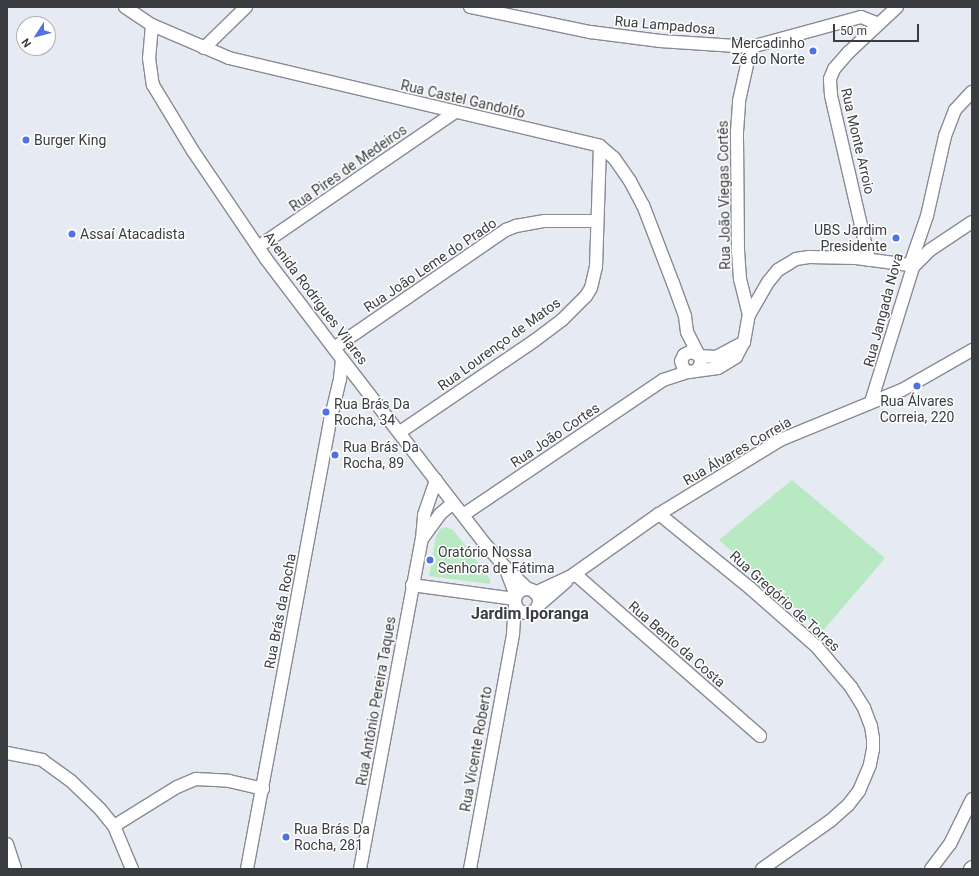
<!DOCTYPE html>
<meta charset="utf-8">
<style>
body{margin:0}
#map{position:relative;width:979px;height:876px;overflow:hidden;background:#e6eaf3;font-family:Roboto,sans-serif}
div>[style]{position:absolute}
.green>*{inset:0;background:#b8e9c3}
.roads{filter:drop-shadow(1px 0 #888b93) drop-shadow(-1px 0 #888b93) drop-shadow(0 1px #888b93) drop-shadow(0 -1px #888b93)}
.minor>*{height:12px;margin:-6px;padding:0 6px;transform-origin:6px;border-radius:6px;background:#fff}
.minor>.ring{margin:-6px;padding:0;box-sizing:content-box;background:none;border:12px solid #fff;border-radius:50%}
.dots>*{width:11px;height:11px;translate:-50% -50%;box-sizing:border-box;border:2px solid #fff;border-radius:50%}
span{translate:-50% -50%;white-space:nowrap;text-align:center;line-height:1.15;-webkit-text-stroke:3px #fff;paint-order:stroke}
.street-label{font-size:14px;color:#3a3c3f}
.poi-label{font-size:14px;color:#3a3c3f}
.right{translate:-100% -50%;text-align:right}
.left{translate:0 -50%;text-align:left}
.quarter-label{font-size:16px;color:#3a3c3f;font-weight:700}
.frame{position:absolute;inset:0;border:8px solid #3a3c3f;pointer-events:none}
.north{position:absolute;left:16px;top:16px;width:40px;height:40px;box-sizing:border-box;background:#fff;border:1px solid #b0b1b2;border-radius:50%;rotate:234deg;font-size:11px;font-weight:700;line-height:16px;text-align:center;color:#3a3c3f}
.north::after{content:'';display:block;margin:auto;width:14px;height:18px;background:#5071e6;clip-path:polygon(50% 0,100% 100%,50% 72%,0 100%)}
.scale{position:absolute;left:833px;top:24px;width:86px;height:18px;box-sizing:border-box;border:2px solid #3a3c3f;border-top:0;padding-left:5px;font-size:12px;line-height:14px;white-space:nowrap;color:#3a3c3f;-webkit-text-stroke:3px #fff;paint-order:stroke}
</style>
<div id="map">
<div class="green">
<i style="clip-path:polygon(792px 480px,885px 558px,822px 632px,719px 540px)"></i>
<i style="clip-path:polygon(446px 527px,453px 530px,468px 549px,490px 579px,490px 584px,429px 576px,436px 536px,440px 529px)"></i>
</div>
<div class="roads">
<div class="minor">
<i style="left:125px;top:7px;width:32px;rotate:34deg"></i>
<i style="left:152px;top:25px;width:84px;rotate:23.2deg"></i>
<i style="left:229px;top:58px;width:381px;rotate:13.3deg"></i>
<i style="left:600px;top:146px;width:18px;rotate:41deg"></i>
<i style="left:614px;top:158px;width:28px;rotate:55deg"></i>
<i style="left:630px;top:181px;width:27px;rotate:62deg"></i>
<i style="left:643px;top:205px;width:84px;rotate:69deg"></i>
<i style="left:673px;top:283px;width:35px;rotate:70deg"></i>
<i style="left:685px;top:316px;width:16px;rotate:83deg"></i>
<i style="left:687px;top:332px;width:31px;rotate:63deg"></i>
<i style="left:701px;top:360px;width:6px;rotate:99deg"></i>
<i style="left:700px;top:366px;width:6px;rotate:129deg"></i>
<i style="left:696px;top:371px;width:6px;rotate:171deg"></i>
<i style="left:690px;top:372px;width:6px;rotate:-162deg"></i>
<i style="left:684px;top:370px;width:9px;rotate:-108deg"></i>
<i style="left:681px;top:361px;width:7px;rotate:-63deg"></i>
<i style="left:684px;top:355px;width:7px;rotate:-27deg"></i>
<i style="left:690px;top:352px;width:7px;rotate:16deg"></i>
<i style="left:470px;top:7px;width:123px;rotate:11.8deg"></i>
<i style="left:590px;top:32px;width:71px;rotate:7.3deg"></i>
<i style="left:660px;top:41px;width:91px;rotate:3.8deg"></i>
<i style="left:751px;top:47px;width:114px;rotate:-15.3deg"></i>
<i style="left:861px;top:17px;width:19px;rotate:21deg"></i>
<i style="left:152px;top:25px;width:33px;rotate:95deg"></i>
<i style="left:149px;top:58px;width:27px;rotate:82deg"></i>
<i style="left:153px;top:85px;width:77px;rotate:58.8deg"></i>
<i style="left:193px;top:151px;width:130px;rotate:55.9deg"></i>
<i style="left:266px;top:259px;width:126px;rotate:52.8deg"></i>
<i style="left:342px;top:359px;width:234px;rotate:52.3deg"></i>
<i style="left:485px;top:544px;width:30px;rotate:49deg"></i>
<i style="left:505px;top:567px;width:32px;rotate:44deg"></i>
<i style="left:204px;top:48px;width:59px;rotate:-44.3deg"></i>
<i style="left:258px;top:247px;width:237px;rotate:-34.4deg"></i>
<i style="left:869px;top:260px;width:169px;rotate:-103deg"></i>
<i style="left:831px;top:95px;width:16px;rotate:-94deg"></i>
<i style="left:830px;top:79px;width:11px;rotate:-68deg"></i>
<i style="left:834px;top:69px;width:23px;rotate:-49deg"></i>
<i style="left:849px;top:52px;width:66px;rotate:-43.2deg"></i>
<i style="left:913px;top:267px;width:24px;rotate:-45deg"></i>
<i style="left:930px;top:250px;width:50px;rotate:-33.7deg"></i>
<i style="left:749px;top:315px;width:39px;rotate:-60deg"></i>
<i style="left:769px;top:281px;width:14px;rotate:-51deg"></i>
<i style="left:778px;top:270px;width:21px;rotate:-31deg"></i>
<i style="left:796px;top:259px;width:13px;rotate:-9deg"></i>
<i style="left:809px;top:257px;width:47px;rotate:1.2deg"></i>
<i style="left:856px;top:258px;width:54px;rotate:7.4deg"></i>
<i style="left:334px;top:348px;width:209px;rotate:-34.5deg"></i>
<i style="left:506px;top:230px;width:11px;rotate:-22deg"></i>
<i style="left:516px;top:226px;width:29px;rotate:-10deg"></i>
<i style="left:545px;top:221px;width:52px"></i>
<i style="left:699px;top:356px;width:17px;rotate:3deg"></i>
<i style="left:716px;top:357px;width:32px;rotate:-28deg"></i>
<i style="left:696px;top:371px;width:22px;rotate:-8deg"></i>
<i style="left:718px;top:368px;width:21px;rotate:-31deg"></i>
<i style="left:736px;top:357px;width:17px;rotate:-62deg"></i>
<i style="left:744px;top:342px;width:27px;rotate:-80deg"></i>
<i style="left:749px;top:315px;width:37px;rotate:-104deg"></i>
<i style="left:740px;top:279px;width:27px;rotate:-94deg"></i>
<i style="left:738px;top:252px;width:120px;rotate:-90.5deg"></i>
<i style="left:737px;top:132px;width:31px;rotate:-86deg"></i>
<i style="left:739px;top:101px;width:55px;rotate:-77.5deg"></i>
<i style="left:871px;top:402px;width:141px;rotate:-72.7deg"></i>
<i style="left:913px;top:267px;width:4px;rotate:-146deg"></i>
<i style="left:910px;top:265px;width:52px;rotate:-70.9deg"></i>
<i style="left:927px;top:216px;width:82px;rotate:-77.3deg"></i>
<i style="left:945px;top:136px;width:28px;rotate:-69deg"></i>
<i style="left:955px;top:110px;width:25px;rotate:-47deg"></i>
<i style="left:400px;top:432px;width:162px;rotate:-34.2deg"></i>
<i style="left:534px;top:341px;width:35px;rotate:-37deg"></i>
<i style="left:562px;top:320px;width:34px;rotate:-45deg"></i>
<i style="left:586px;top:296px;width:9px;rotate:-58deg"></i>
<i style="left:591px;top:288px;width:22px;rotate:-77deg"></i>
<i style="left:596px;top:267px;width:121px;rotate:-88.1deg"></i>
<i style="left:659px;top:514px;width:117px;rotate:39.1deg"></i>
<i style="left:750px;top:588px;width:89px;rotate:41.4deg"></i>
<i style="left:817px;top:647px;width:52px;rotate:49.6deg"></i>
<i style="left:851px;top:687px;width:25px;rotate:58deg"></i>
<i style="left:864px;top:708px;width:19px;rotate:69deg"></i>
<i style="left:871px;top:726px;width:12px;rotate:81deg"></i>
<i style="left:873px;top:738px;width:11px;rotate:90deg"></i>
<i style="left:873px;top:749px;width:16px;rotate:101deg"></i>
<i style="left:870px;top:765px;width:28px;rotate:113deg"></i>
<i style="left:859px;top:791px;width:18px;rotate:128deg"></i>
<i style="left:848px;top:805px;width:24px;rotate:138deg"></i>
<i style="left:830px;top:821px;width:83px;rotate:144.8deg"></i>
<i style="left:463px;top:515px;width:241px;rotate:-34deg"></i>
<i style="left:663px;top:380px;width:25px;rotate:-18deg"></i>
<i style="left:422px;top:539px;width:31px;rotate:-54deg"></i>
<i style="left:440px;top:514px;width:17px;rotate:-40deg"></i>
<i style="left:505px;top:567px;width:31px;rotate:69deg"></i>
<i style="left:575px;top:574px;width:246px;rotate:41.2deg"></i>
<i style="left:412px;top:585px;width:104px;rotate:7.7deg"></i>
<i class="ring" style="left:515px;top:589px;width:12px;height:12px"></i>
<i style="left:535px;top:593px;width:38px;rotate:-25deg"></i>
<i style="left:570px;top:577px;width:109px;rotate:-35.3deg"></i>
<i style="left:659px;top:514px;width:142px;rotate:-31.4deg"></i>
<i style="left:780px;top:440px;width:132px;rotate:-22.3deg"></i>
<i style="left:902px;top:390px;width:81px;rotate:-29.7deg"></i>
<i style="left:538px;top:606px;width:37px;rotate:-41deg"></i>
<i style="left:7px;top:753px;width:36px;rotate:11deg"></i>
<i style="left:42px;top:760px;width:36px;rotate:36deg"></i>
<i style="left:71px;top:781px;width:40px;rotate:44deg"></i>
<i style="left:100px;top:809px;width:22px;rotate:51deg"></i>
<i style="left:114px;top:826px;width:47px;rotate:67.3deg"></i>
<i style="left:114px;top:826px;width:74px;rotate:-31.8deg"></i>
<i style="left:177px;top:787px;width:21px;rotate:-23deg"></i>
<i style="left:196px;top:779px;width:33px;rotate:3deg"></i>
<i style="left:229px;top:781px;width:35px;rotate:13deg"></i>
<i style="left:7px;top:844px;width:26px;rotate:72deg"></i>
<i style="left:247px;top:869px;width:456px;rotate:-79.5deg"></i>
<i style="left:330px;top:421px;width:43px;rotate:-76.6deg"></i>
<i style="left:340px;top:379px;width:20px;rotate:-84deg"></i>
<i style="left:360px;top:869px;width:336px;rotate:-79.4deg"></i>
<i style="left:422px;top:539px;width:24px;rotate:-85deg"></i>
<i style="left:424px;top:515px;width:37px;rotate:-71deg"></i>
<i style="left:470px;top:869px;width:239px;rotate:-79.6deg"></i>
<i style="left:513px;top:634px;width:31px;rotate:-86deg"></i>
<i style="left:931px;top:869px;width:31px;rotate:-53deg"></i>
<i style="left:950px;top:844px;width:50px;rotate:-63.9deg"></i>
<i style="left:970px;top:869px;width:3px;rotate:-45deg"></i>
</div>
</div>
<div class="dots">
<i style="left:813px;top:51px;background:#5071e6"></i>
<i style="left:26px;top:140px;background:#5071e6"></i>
<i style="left:72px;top:234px;background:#5071e6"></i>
<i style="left:896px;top:238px;background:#5071e6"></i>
<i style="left:917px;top:386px;background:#5071e6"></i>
<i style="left:326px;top:412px;background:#5071e6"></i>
<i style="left:335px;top:455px;background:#5071e6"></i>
<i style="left:430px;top:560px;background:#5071e6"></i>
<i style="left:286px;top:837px;background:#5071e6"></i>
</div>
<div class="street-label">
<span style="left:665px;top:25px;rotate:5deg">Rua Lampadosa</span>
<span style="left:463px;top:99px;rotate:13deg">Rua Castel Gandolfo</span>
<span style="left:858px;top:141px;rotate:77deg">Rua Monte Arroio</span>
<span style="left:348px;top:168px;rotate:-35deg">Rua Pires de Medeiros</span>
<span style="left:724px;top:195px;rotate:-91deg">Rua João Viegas Cortês</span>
<span style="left:430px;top:265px;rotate:-34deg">Rua João Leme do Prado</span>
<span style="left:316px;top:298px;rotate:53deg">Avenida Rodrigues Vilares</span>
<span style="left:883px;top:310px;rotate:-75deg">Rua Jangada Nova</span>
<span style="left:499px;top:344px;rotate:-36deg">Rua Lourenço de Matos</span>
<span style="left:555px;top:435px;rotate:-34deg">Rua João Cortes</span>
<span style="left:737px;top:451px;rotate:-30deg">Rua Álvares Correia</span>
<span style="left:785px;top:601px;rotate:42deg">Rua Gregório de Torres</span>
<span style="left:280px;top:611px;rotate:-79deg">Rua Brás da Rocha</span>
<span style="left:677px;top:644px;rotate:41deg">Rua Bento da Costa</span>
<span style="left:376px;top:701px;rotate:-80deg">Rua Antônio Pereira Taques</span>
<span style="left:476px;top:749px;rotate:-80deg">Rua Vicente Roberto</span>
</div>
<div class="poi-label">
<span class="right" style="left:805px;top:51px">Mercadinho<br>Zé do Norte</span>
<span class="left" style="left:34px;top:140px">Burger King</span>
<span class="right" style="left:887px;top:238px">UBS Jardim<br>Presidente</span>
<span class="left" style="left:80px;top:234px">Assaí Atacadista</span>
<span style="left:917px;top:409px">Rua Álvares<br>Correia, 220</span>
<span class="left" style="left:334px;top:412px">Rua Brás Da<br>Rocha, 34</span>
<span class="left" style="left:343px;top:455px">Rua Brás Da<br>Rocha, 89</span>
<span class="left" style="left:438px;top:560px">Oratório Nossa<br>Senhora de Fátima</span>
<span class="left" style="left:294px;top:837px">Rua Brás Da<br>Rocha, 281</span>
</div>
<div class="quarter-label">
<span style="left:530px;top:614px">Jardim Iporanga</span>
</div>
<div class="frame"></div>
<div class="north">N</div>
<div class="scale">50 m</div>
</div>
